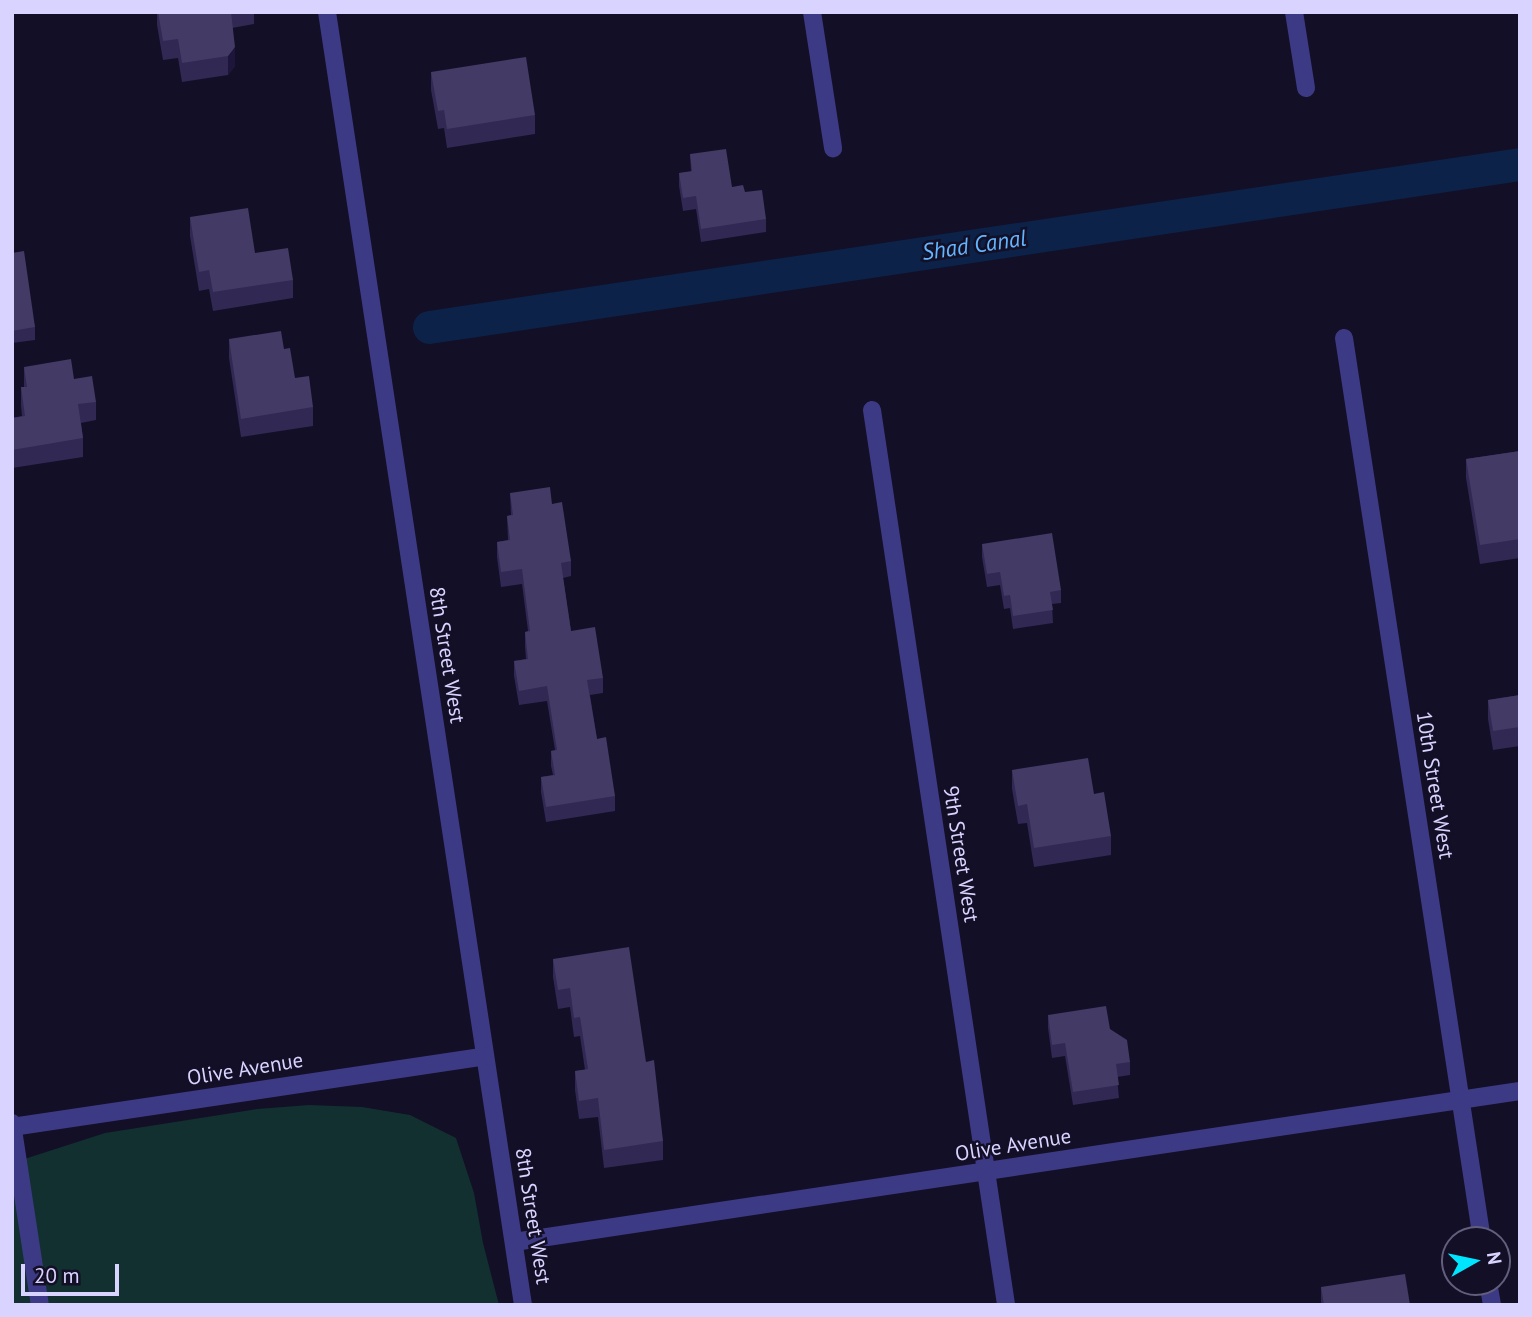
<!DOCTYPE html>
<style>
body{margin:0}
#map{position:relative;width:1532px;height:1317px;overflow:hidden;background:#130f26;font-family:"PT Sans",sans-serif}
div>[style]{position:absolute}
.green>*{inset:0;background:#12302f}
.canal>*{height:33px;margin:-16.5px;padding:0 16.5px;transform-origin:16.5px;border-radius:16.5px;background:#0c2248}
.minor>*{height:18px;margin:-9px;padding:0 9px;transform-origin:9px;border-radius:9px;background:#3d3a85}
.wall>*{inset:0;background:#312854}
.shaded-wall>*{inset:0;background:#1d163a}
.building>*{inset:0;background:#433a66}
span{translate:-50% -50%;white-space:nowrap;text-align:center;line-height:1.15;-webkit-text-stroke:5px #130f26;paint-order:stroke}
.street-label{font-size:21px;color:#d9d4ff}
.water-label{font-size:23px;color:#62b6ff;font-style:italic}
.frame{position:absolute;inset:0;border:14px solid #d9d4ff;pointer-events:none}
.north{position:absolute;left:1441px;top:1226px;width:70px;height:70px;box-sizing:border-box;background:#130f26;border:2px solid #625e7d;border-radius:50%;rotate:81deg;font-size:19px;font-weight:700;line-height:28px;text-align:center;color:#d9d4ff}
.north::after{content:'';display:block;margin:auto;width:24px;height:32px;background:#00e5ff;clip-path:polygon(50% 0,100% 100%,50% 72%,0 100%)}
.scale{position:absolute;left:21px;top:1264px;width:98px;height:32px;box-sizing:border-box;border:4px solid #d9d4ff;border-top:0;padding-left:9px;font-size:21px;line-height:24px;white-space:nowrap;color:#d9d4ff;-webkit-text-stroke:5px #130f26;paint-order:stroke}
</style>
<div id="map">
<div class="green">
<i style="clip-path:polygon(309px 1105px,362px 1107px,410px 1115px,456px 1138px,474px 1193px,483px 1243px,499px 1305px,12px 1305px,12px 1163px,105px 1133px,257px 1109px)"></i>
</div>
<div class="canal">
<i style="left:429px;top:327px;width:1103px;rotate:-8.5deg"></i>
</div>
<div class="minor">
<i style="left:327px;top:12px;width:1308px;rotate:81.38deg"></i>
<i style="left:812px;top:12px;width:138px;rotate:81.2deg"></i>
<i style="left:1294px;top:12px;width:77px;rotate:81deg"></i>
<i style="left:1344px;top:338px;width:912px;rotate:81.3deg"></i>
<i style="left:872px;top:410px;width:905px;rotate:81.48deg"></i>
<i style="left:12px;top:1123px;width:184px;rotate:81.3deg"></i>
<i style="left:12px;top:1127px;width:478px;rotate:-8.5deg"></i>
<i style="left:514px;top:1242px;width:1017px;rotate:-8.54deg"></i>
<i style="left:1488px;top:1282px;width:23px;rotate:80deg"></i>
</div>
<div class="wall">
<i style="clip-path:polygon(157px 12px,254px 12px,254px 24px,232px 28px,235px 66px,228px 75px,182px 82px,178px 58px,163px 60px,157px 25px)"></i>
<i style="clip-path:polygon(431px 72px,535px 115px,535px 134px,447px 148px,444px 128px,438px 129px,431px 90px)"></i>
<i style="clip-path:polygon(690px 154px,732px 187px,745px 192px,766px 219px,766px 232px,701px 242px,696px 209px,683px 211px,679px 186px,679px 173px,691px 172px)"></i>
<i style="clip-path:polygon(190px 217px,255px 253px,293px 280px,293px 298px,213px 311px,209px 289px,199px 291px,190px 236px)"></i>
<i style="clip-path:polygon(12px 253px,35px 327px,35px 340px,12px 343px)"></i>
<i style="clip-path:polygon(229px 339px,284px 349px,295px 378px,313px 407px,313px 426px,241px 437px,229px 358px)"></i>
<i style="clip-path:polygon(24px 367px,74px 379px,96px 402px,96px 420px,81px 423px,83px 438px,83px 457px,12px 468px,12px 418px,22px 416px,21px 406px,21px 387px,24px 387px)"></i>
<i style="clip-path:polygon(1520px 451px,1520px 558px,1480px 564px,1466px 478px,1466px 459px)"></i>
<i style="clip-path:polygon(510px 493px,552px 504px,571px 561px,571px 576px,563px 578px,571px 631px,603px 678px,603px 693px,590px 695px,597px 739px,615px 796px,615px 811px,546px 822px,541px 792px,541px 777px,553px 775px,551px 766px,551px 751px,555px 750px,547px 701px,519px 705px,514px 676px,514px 661px,526px 659px,525px 647px,525px 632px,528px 631px,522px 584px,501px 587px,497px 557px,497px 542px,508px 540px,507px 516px,511px 515px)"></i>
<i style="clip-path:polygon(982px 544px,1061px 590px,1061px 603px,1052px 604px,1053px 623px,1013px 629px,1010px 608px,1004px 609px,1000px 585px,987px 587px,982px 557px)"></i>
<i style="clip-path:polygon(1520px 695px,1520px 746px,1493px 750px,1488px 719px,1488px 700px)"></i>
<i style="clip-path:polygon(1012px 770px,1094px 794px,1111px 836px,1111px 855px,1034px 867px,1027px 823px,1018px 824px,1012px 789px)"></i>
<i style="clip-path:polygon(553px 959px,646px 1062px,663px 1141px,663px 1160px,604px 1168px,598px 1117px,579px 1119px,575px 1090px,575px 1071px,585px 1070px,580px 1036px,574px 1037px,570px 1007px,558px 1009px,553px 977px)"></i>
<i style="clip-path:polygon(1048px 1015px,1110px 1029px,1130px 1062px,1130px 1075px,1117px 1077px,1119px 1098px,1073px 1105px,1065px 1056px,1052px 1058px,1048px 1028px)"></i>
<i style="clip-path:polygon(1321px 1287px,1410px 1305px,1321px 1305px)"></i>
</div>
<div class="shaded-wall">
<i style="clip-path:polygon(235px 47px,235px 66px,228px 75px,228px 56px)"></i>
</div>
<div class="building">
<i style="clip-path:polygon(158px 12px,231px 12px,235px 47px,228px 56px,182px 63px,178px 39px,163px 41px)"></i>
<i style="clip-path:polygon(526px 57px,535px 115px,447px 129px,444px 110px,438px 111px,431px 72px)"></i>
<i style="clip-path:polygon(726px 149px,732px 187px,743px 185px,745px 192px,762px 190px,766px 219px,701px 229px,696px 196px,683px 198px,679px 173px,692px 171px,690px 154px)"></i>
<i style="clip-path:polygon(248px 208px,255px 253px,288px 248px,293px 280px,213px 292px,209px 270px,199px 272px,190px 217px)"></i>
<i style="clip-path:polygon(24px 251px,35px 327px,12px 331px,12px 253px)"></i>
<i style="clip-path:polygon(281px 331px,284px 349px,290px 348px,295px 378px,309px 376px,313px 407px,241px 419px,229px 339px)"></i>
<i style="clip-path:polygon(71px 359px,74px 379px,92px 376px,96px 402px,78px 404px,83px 438px,12px 450px,12px 418px,25px 416px,21px 387px,27px 387px,24px 367px)"></i>
<i style="clip-path:polygon(1520px 451px,1520px 539px,1480px 545px,1466px 459px)"></i>
<i style="clip-path:polygon(550px 487px,552px 504px,562px 502px,571px 561px,561px 563px,571px 631px,595px 627px,603px 678px,587px 680px,597px 739px,606px 737px,615px 796px,546px 807px,541px 777px,555px 775px,551px 751px,557px 750px,547px 686px,519px 691px,514px 661px,528px 659px,525px 632px,530px 631px,522px 569px,501px 572px,497px 542px,510px 540px,507px 516px,513px 515px,510px 493px)"></i>
<i style="clip-path:polygon(1052px 533px,1061px 590px,1050px 592px,1053px 610px,1013px 616px,1010px 595px,1004px 596px,1000px 572px,987px 574px,982px 544px)"></i>
<i style="clip-path:polygon(1520px 695px,1520px 727px,1493px 731px,1488px 700px)"></i>
<i style="clip-path:polygon(1088px 758px,1094px 794px,1104px 792px,1111px 836px,1034px 848px,1027px 804px,1018px 806px,1012px 770px)"></i>
<i style="clip-path:polygon(629px 947px,646px 1062px,654px 1060px,663px 1141px,604px 1150px,598px 1098px,579px 1101px,575px 1071px,588px 1069px,580px 1017px,574px 1018px,570px 988px,558px 990px,553px 959px)"></i>
<i style="clip-path:polygon(1106px 1006px,1110px 1029px,1127px 1040px,1130px 1062px,1116px 1064px,1119px 1085px,1073px 1092px,1065px 1043px,1052px 1045px,1048px 1015px)"></i>
<i style="clip-path:polygon(1405px 1274px,1410px 1305px,1324px 1305px,1321px 1287px)"></i>
</div>
<div class="street-label">
<span style="left:447px;top:655px;rotate:81deg">8th Street West</span>
<span style="left:1435px;top:785px;rotate:81deg">10th Street West</span>
<span style="left:961px;top:854px;rotate:81deg">9th Street West</span>
<span style="left:245px;top:1069px;rotate:-9deg">Olive Avenue</span>
<span style="left:1013px;top:1145px;rotate:-9deg">Olive Avenue</span>
<span style="left:533px;top:1216px;rotate:81deg">8th Street West</span>
</div>
<div class="water-label">
<span style="left:974px;top:245px;rotate:-8deg">Shad Canal</span>
</div>
<div class="frame"></div>
<div class="north">N</div>
<div class="scale">20 m</div>
</div>
